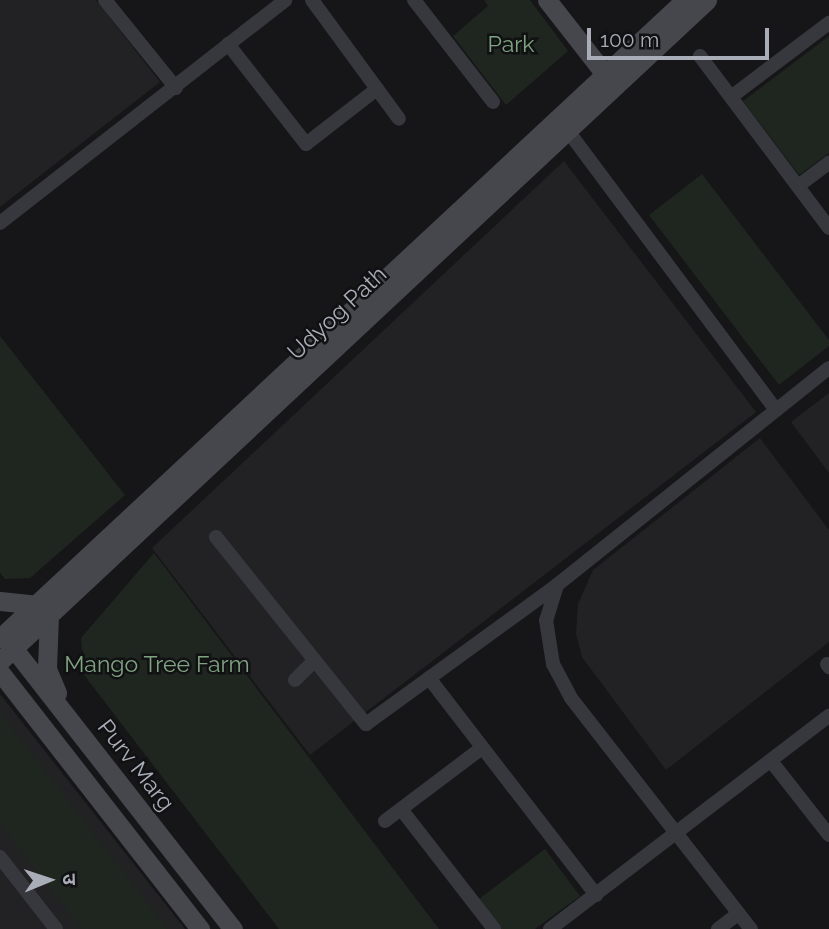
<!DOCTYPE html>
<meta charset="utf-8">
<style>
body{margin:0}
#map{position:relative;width:829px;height:929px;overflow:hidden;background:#161618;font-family:Raleway,"Noto Sans Devanagari",sans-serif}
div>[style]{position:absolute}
.built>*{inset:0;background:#222225}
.green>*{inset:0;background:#1e261f}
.street>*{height:14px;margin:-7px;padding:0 7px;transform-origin:7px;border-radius:7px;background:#37383d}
.secondary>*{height:19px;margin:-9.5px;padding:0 9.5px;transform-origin:9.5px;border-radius:9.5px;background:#45474d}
span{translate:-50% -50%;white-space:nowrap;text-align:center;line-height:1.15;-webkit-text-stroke:5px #111113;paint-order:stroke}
.park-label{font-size:23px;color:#7fa381}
.street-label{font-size:23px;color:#a8adb8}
.north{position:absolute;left:14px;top:845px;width:70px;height:70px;-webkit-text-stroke:5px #111113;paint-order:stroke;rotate:88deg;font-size:19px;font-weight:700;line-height:28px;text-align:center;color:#a8adb8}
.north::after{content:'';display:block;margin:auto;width:24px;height:32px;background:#a8adb8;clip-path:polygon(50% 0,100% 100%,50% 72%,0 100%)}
.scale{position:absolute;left:587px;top:28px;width:182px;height:32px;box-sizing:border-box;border:4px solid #a8adb8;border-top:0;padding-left:9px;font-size:21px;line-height:24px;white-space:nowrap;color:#a8adb8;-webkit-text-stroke:5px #111113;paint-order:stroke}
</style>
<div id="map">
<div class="built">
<i style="clip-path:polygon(0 0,96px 0,160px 82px,0 207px)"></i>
<i style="clip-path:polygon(564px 161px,756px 412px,310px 755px,152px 548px)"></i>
<i style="clip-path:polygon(829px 393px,829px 473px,791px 422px)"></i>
<i style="clip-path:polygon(760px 438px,829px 530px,829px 642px,666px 770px,582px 657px,576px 634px,578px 604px,593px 570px)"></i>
<i style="clip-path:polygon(0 694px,185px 929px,0 929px)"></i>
</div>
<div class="green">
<i style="clip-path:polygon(484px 0,530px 0,568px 51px,506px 105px,453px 36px,488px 6px)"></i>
<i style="clip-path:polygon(829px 36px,829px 153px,799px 175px,743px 101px)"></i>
<i style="clip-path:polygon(702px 174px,829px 340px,829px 346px,779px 385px,649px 215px)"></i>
<i style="clip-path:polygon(0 336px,125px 495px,30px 578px,5px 579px,0 573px)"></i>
<i style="clip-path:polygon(154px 553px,439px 929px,279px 929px,84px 675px,81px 638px)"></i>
<i style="clip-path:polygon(0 712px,168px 929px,82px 929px,0 824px)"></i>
<i style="clip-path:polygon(545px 849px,580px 896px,535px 929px,501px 929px,479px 899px)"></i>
</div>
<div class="street">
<i style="left:105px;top:0;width:113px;rotate:51.1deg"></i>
<i style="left:312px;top:0;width:147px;rotate:53.8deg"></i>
<i style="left:414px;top:0;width:129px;rotate:52.2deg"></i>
<i style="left:228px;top:44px;width:127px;rotate:52deg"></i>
<i style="left:306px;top:144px;width:90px;rotate:-37.8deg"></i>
<i style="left:700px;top:56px;width:215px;rotate:53.1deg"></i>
<i style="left:731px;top:97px;width:123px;rotate:-37.1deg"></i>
<i style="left:568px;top:131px;width:348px;rotate:53.3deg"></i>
<i style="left:798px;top:186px;width:39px;rotate:-37deg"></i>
<i style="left:0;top:223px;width:362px;rotate:-38deg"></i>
<i style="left:216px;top:537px;width:240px;rotate:51.3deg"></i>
<i style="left:366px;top:724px;width:236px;rotate:-36deg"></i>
<i style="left:557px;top:585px;width:348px;rotate:-38.6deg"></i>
<i style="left:557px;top:585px;width:37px;rotate:107deg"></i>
<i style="left:546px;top:620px;width:45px;rotate:81deg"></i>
<i style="left:553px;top:664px;width:38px;rotate:62deg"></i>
<i style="left:571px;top:698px;width:293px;rotate:52.1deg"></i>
<i style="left:827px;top:664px;width:4px;rotate:56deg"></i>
<i style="left:429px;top:678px;width:274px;rotate:52.4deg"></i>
<i style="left:295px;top:680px;width:28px;rotate:-45deg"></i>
<i style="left:771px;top:761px;width:94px;rotate:51.9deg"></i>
<i style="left:401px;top:809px;width:152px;rotate:52.2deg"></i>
<i style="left:385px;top:821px;width:121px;rotate:-37deg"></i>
<i style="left:0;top:857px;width:91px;rotate:52.1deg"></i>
<i style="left:550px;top:929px;width:351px;rotate:-37.4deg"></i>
<i style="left:718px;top:929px;width:26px;rotate:-37deg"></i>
</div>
<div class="secondary">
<i style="left:547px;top:0;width:104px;rotate:52deg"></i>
<i style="left:0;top:601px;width:36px;rotate:6deg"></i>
<i style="left:49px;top:616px;width:53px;rotate:92.2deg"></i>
<i style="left:47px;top:669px;width:26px;rotate:67deg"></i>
<i style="left:0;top:638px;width:936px;rotate:-42.97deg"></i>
<i style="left:7px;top:640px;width:367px;rotate:52deg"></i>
<i style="left:0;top:661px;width:968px;rotate:-43.07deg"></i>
<i style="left:0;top:672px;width:326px;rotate:52.1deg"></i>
</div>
<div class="park-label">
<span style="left:511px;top:44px">Park</span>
<span style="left:157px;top:664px">Mango Tree Farm</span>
</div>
<div class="street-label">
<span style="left:337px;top:313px;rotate:-43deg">Udyog Path</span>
<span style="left:136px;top:765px;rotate:52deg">Purv Marg</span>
</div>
<div class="north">उ</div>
<div class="scale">100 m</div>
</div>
